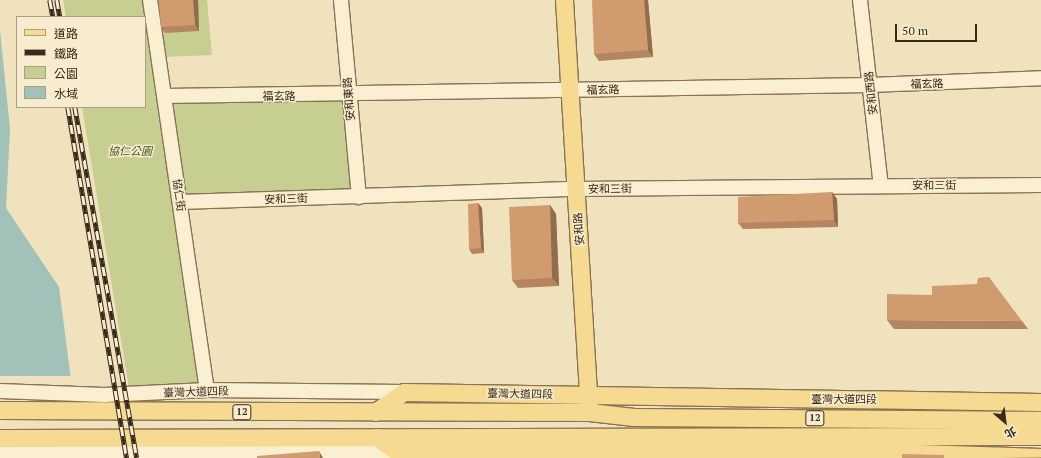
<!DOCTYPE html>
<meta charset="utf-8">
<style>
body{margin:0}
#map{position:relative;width:1041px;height:458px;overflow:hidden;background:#f0e2bd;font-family:"PT Serif","Noto Sans TC",serif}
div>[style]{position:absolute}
.green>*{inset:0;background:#c6cf91}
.water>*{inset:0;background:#a1c1b9}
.pier>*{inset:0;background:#f0e2bd}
.roads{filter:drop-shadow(1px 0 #897255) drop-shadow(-1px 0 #897255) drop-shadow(0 1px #897255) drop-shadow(0 -1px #897255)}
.minor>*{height:14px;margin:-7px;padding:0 7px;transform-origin:7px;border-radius:7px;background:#fbefd1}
.major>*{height:17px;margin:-8.5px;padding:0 8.5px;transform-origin:8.5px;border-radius:8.5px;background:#f7da91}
.rail>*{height:4.5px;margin-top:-2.25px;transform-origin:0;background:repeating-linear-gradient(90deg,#f7eccd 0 9px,#38291b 0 18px);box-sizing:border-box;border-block:1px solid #38291b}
.wall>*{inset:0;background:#b48560}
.shaded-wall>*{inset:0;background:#926c4e}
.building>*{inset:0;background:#d19b70}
span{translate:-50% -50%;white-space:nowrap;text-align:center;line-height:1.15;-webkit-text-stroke:3px #f7eccd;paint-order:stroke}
.shield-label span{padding:1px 3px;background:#f7eccd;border:1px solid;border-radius:3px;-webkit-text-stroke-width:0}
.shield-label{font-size:10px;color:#38291b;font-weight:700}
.street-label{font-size:11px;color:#38291b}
.park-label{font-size:11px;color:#475520;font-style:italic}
.legend{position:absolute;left:16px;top:16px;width:130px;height:92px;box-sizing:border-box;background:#f7eccd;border:1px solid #ab9e86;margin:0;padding:5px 7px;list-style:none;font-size:12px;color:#38291b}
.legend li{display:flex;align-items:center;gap:8px;height:20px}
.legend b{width:20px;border:1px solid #ab9e86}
.north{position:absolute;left:985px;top:402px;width:40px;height:40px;-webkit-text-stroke:3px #f7eccd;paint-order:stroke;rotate:152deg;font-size:11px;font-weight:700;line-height:16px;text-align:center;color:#38291b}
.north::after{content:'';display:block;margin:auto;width:14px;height:18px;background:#38291b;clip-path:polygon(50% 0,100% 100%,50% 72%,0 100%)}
.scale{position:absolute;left:895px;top:24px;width:82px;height:18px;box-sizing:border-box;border:2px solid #38291b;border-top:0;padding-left:5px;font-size:12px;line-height:14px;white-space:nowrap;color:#38291b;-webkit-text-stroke:3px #f7eccd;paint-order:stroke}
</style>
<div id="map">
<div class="green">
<i style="clip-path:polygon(63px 0,149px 0,204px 387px,129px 388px,82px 107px,145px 107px,145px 17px,66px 17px)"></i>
<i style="clip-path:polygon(154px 0,207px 0,212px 55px,162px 57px)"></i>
<i style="clip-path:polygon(343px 100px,354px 193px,184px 198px,169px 101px)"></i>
</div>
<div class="water">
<i style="clip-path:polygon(0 30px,10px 129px,6px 208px,59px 287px,81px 458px,0 458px)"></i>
</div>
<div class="pier">
<i style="clip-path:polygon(0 376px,72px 376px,83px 458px,0 458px)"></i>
</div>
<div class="roads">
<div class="minor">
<i style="left:150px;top:0;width:394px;rotate:81.7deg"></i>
<i style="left:341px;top:0;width:198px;rotate:84.8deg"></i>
<i style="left:860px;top:0;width:187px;rotate:83.6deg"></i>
<i style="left:165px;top:96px;width:705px;rotate:-0.89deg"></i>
<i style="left:870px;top:85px;width:171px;rotate:-2.3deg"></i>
<i style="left:180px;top:202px;width:396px;rotate:-1.9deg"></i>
<i style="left:576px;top:189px;width:465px;rotate:-0.5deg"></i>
<i style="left:0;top:391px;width:104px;rotate:2.2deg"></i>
<i style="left:104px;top:395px;width:103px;rotate:-2.8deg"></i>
<i style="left:207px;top:390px;width:197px;rotate:0.6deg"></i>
<i style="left:0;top:451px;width:399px;rotate:0.3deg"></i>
</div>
<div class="major">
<i style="left:564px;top:0;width:407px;rotate:86.5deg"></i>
<i style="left:0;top:410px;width:589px;rotate:0.19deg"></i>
<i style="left:589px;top:412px;width:45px;rotate:6.3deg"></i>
<i style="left:634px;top:417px;width:407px;rotate:0.4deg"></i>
<i style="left:375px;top:412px;width:35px;rotate:-35deg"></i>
<i style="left:404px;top:392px;width:637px;rotate:0.9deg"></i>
<i style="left:376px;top:437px;width:28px;rotate:35deg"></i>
<i style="left:399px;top:453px;width:423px;rotate:-0.4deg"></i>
<i style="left:822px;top:450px;width:219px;rotate:1.8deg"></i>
<i style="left:0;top:438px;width:1041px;rotate:-0.11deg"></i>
</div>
</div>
<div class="rail">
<i style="left:50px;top:0;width:17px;rotate:80deg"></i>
<i style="left:57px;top:0;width:17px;rotate:80deg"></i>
<i style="left:68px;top:107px;width:356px;rotate:80.5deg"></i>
<i style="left:75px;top:107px;width:356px;rotate:80deg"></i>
</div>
<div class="wall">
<i style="clip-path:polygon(159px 0,198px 0,199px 31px,165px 33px,161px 27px)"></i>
<i style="clip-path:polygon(648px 0,653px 57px,599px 61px,594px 54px)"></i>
<i style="clip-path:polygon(832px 192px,837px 199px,838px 227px,743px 229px,738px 223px)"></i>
<i style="clip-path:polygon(478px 203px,482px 208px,484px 253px,472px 254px,469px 249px)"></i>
<i style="clip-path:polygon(550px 205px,556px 214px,559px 286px,518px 288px,512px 280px)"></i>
<i style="clip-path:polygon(887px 320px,1022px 321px,1028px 329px,894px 329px)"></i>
</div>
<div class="shaded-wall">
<i style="clip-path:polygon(193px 0,198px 0,199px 31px,195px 25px)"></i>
<i style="clip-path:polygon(644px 0,648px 0,653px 57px,648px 50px)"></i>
<i style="clip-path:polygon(832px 192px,837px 199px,838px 227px,834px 220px)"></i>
<i style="clip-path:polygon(478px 203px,482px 208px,484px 253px,481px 248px)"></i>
<i style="clip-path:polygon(550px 205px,556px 214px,559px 286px,552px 278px)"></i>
<i style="clip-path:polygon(319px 451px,323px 458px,320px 458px)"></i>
</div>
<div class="building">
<i style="clip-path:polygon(159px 0,193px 0,195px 25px,161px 27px)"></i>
<i style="clip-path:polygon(592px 0,644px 0,648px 50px,594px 54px)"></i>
<i style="clip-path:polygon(832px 192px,834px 220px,738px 223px,738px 197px)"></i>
<i style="clip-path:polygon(478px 203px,481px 248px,469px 249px,468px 204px)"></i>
<i style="clip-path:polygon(550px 205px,552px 278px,512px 280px,509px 207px)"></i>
<i style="clip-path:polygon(989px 277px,1022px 321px,887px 320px,887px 294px,932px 295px,932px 286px,977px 284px,978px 278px)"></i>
<i style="clip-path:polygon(319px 451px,320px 458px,257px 458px,257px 456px)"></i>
<i style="clip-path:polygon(902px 454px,944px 455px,944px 458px,902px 458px)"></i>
<i style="clip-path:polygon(1041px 457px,1041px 458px,999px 458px)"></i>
</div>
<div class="shield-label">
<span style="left:242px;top:412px">12</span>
<span style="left:815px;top:418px">12</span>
</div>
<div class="street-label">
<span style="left:927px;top:84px;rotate:-1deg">福玄路</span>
<span style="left:603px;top:90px;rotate:-1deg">福玄路</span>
<span style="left:871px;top:93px;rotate:-96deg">安和西路</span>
<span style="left:279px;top:96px">福玄路</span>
<span style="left:349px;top:99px;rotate:-95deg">安和東路</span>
<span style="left:934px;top:185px">安和三街</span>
<span style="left:610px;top:189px;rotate:-1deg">安和三街</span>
<span style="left:179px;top:195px;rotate:82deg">協仁街</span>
<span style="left:286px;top:199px;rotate:-2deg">安和三街</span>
<span style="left:579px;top:229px;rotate:-94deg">安和路</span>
<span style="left:196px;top:392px;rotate:-2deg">臺灣大道四段</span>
<span style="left:520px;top:394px;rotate:1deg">臺灣大道四段</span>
<span style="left:844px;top:399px">臺灣大道四段</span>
</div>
<div class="park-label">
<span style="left:130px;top:151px">協仁公園</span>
</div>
<ul class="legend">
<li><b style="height:5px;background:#f7da91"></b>道路</li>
<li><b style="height:5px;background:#38291b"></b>鐵路</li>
<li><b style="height:11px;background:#c6cf91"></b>公園</li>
<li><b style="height:11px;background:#a1c1b9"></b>水域</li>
</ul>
<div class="north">北</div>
<div class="scale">50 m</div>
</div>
